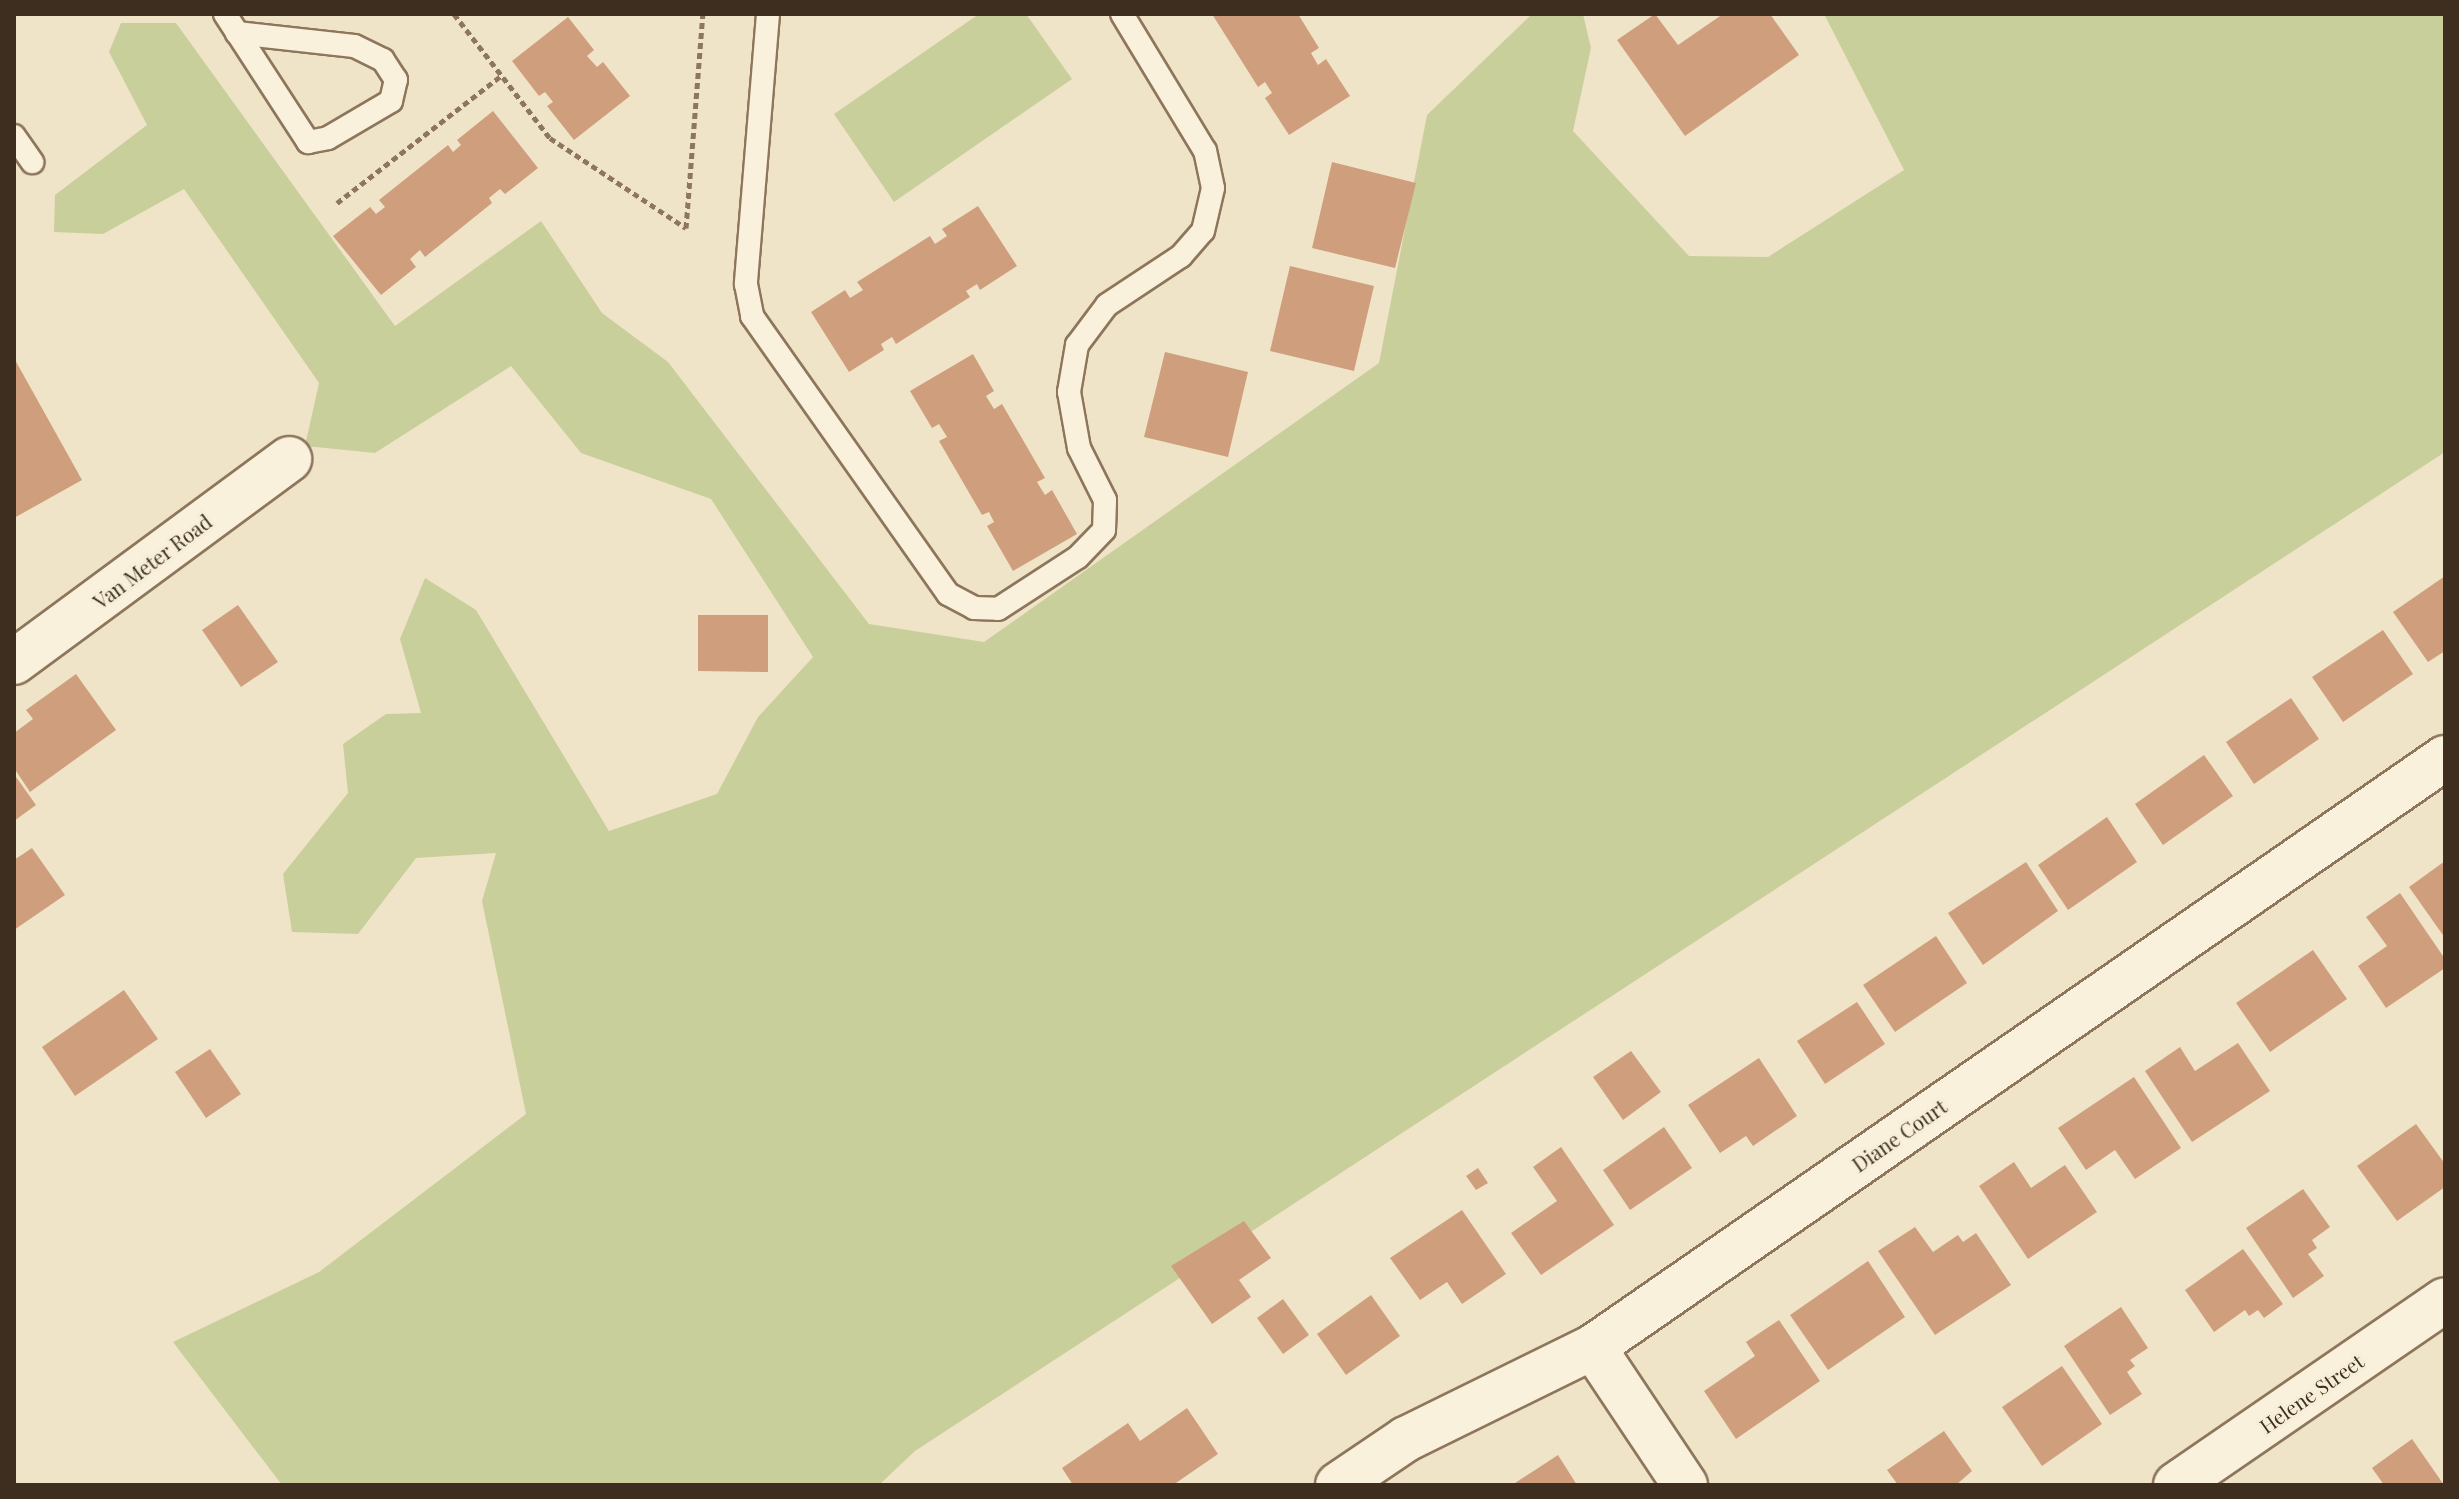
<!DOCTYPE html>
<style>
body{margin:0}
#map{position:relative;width:2459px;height:1499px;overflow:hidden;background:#f0e4c8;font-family:"Playfair Display",serif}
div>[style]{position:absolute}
.green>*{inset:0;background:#c9cf9b}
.building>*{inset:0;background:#cf9f7d}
.path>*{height:5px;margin-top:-2.5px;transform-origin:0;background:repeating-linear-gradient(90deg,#8d765c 0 6px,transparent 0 10px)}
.roads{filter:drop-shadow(2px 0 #8d765c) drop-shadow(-2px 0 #8d765c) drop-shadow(0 2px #8d765c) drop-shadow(0 -2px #8d765c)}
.service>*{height:22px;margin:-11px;padding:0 11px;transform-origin:11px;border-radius:11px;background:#faf1dc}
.minor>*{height:44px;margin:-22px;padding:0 22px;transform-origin:22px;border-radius:22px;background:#faf1dc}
span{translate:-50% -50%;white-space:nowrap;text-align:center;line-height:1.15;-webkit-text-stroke:6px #f7eed8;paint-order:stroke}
.street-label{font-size:20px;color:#3d2e20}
.frame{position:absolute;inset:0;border:16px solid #3d2e20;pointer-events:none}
</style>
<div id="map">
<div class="green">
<i style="clip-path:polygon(979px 14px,1026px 14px,1072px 79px,894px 202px,834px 114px)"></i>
<i style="clip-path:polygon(1532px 14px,1583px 14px,1591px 48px,1573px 131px,1689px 256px,1768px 257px,1904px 170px,1824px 14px,2445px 14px,2445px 452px,915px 1451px,879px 1485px,282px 1485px,173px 1342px,319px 1272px,526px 1114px,482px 901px,496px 853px,416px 858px,358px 934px,292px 932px,283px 874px,348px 793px,343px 744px,386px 714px,421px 713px,400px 639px,425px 578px,476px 610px,609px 831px,717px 794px,758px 717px,813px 657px,711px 499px,581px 453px,511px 366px,375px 453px,305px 446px,319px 383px,184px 189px,103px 234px,54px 232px,55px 195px,147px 125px,109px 52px,121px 23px,176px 23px,395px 326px,541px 221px,602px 313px,668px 362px,869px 624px,984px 642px,1379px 363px,1427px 115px)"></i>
</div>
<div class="building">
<i style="clip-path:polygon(1212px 14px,1298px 14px,1319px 48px,1311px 53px,1318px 65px,1326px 59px,1350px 96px,1289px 135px,1265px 98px,1272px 93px,1265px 82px,1258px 87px)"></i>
<i style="clip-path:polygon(1655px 14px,1678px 45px,1723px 14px,1770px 14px,1799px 55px,1685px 136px,1617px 40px)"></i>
<i style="clip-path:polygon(568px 17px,594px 50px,587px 56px,597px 67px,603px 62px,630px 96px,574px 140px,547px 106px,553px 102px,545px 92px,539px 96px,512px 61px)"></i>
<i style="clip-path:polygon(493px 111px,538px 168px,505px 194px,500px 189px,489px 198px,492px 203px,425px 257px,420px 250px,410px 259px,416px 267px,381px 295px,333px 236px,370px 207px,376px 214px,385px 207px,379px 200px,448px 145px,453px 152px,461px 145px,457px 140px)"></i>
<i style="clip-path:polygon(1332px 162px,1416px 183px,1395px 268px,1312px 248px)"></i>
<i style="clip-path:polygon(978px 206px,1017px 266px,980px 290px,977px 284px,966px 291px,970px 297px,896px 344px,892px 337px,881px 344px,884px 350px,849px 372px,811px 312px,845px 290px,850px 298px,863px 290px,857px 282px,930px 236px,935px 244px,947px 236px,942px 229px)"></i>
<i style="clip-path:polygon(1290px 266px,1374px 286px,1354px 371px,1270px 351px)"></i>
<i style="clip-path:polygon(1165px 352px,1248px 372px,1228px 457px,1144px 437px)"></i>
<i style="clip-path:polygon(973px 354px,994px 391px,986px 396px,994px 409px,1002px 404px,1045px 478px,1037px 482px,1045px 495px,1052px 490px,1077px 534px,1013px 571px,987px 526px,994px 522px,989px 512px,982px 515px,939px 441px,947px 437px,939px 424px,932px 428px,910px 391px)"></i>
<i style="clip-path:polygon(14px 358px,82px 480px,14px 518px)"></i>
<i style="clip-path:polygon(2445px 576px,2445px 651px,2428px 662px,2393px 612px)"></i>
<i style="clip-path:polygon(238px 605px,278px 662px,241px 687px,202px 630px)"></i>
<i style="clip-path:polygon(698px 615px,768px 615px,768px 672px,698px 671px)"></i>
<i style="clip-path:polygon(2383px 630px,2413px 674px,2343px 722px,2312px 677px)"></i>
<i style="clip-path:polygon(76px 674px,116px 730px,30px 792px,14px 768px,14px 733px,33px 719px,26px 710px)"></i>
<i style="clip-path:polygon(2291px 698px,2319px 739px,2254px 784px,2226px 742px)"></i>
<i style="clip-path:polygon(2204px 755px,2233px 796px,2163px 845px,2135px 804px)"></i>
<i style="clip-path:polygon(14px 774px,36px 805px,14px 821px)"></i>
<i style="clip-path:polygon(2107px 817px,2137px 862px,2068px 910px,2038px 865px)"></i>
<i style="clip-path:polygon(32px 848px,65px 895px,14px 930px,14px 860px)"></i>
<i style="clip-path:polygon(2445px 861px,2445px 938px,2409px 887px)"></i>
<i style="clip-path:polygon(2026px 862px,2058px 911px,1983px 965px,1948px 913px)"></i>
<i style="clip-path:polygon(2400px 893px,2445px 959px,2445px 968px,2386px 1008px,2358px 966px,2387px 946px,2366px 917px)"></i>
<i style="clip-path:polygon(1936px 936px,1967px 983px,1895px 1032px,1863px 985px)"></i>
<i style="clip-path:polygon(2313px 950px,2347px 999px,2270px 1052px,2236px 1003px)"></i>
<i style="clip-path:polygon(124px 990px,158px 1039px,75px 1096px,42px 1047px)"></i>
<i style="clip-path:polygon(1857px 1002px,1885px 1044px,1825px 1084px,1797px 1041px)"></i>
<i style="clip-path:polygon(2238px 1043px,2270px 1091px,2192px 1142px,2145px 1071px,2180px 1047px,2195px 1071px)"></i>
<i style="clip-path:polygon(210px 1049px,241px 1094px,206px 1118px,175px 1072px)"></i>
<i style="clip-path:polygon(1631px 1051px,1661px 1092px,1623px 1120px,1593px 1077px)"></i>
<i style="clip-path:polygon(1759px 1058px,1797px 1116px,1753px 1146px,1746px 1136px,1720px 1153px,1688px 1105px)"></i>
<i style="clip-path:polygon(2134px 1077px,2181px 1148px,2135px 1179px,2115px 1150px,2086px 1170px,2058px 1128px)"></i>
<i style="clip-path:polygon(2416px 1124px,2445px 1164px,2445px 1187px,2397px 1221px,2357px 1166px)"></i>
<i style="clip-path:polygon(1664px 1127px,1692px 1168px,1630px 1210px,1603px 1170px)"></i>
<i style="clip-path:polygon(1561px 1147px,1614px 1225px,1541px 1275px,1511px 1233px,1557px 1201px,1533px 1167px)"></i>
<i style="clip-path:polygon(2014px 1162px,2031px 1188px,2065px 1165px,2097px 1212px,2028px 1259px,1979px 1186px)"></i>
<i style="clip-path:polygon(1478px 1168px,1488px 1183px,1476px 1190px,1466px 1176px)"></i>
<i style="clip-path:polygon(2303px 1189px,2330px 1227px,2312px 1240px,2317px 1248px,2308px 1254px,2324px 1276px,2293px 1298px,2246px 1228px)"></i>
<i style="clip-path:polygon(1462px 1210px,1506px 1274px,1462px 1304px,1447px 1282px,1420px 1300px,1390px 1258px)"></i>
<i style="clip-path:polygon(1244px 1221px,1271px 1258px,1239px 1280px,1251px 1297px,1212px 1324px,1171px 1266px)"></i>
<i style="clip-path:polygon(1915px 1227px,1933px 1252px,1958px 1235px,1963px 1242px,1976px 1233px,2011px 1285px,1935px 1335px,1878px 1251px)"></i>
<i style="clip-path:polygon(2243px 1249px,2283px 1304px,2264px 1318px,2258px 1310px,2249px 1316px,2245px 1310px,2214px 1332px,2185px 1290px)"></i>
<i style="clip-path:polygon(1868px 1261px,1905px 1317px,1828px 1370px,1790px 1315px)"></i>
<i style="clip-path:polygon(1371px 1295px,1400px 1336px,1346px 1375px,1317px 1334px)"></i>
<i style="clip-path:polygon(1283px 1299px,1309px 1335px,1283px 1354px,1257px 1318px)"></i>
<i style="clip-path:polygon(2121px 1307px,2148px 1348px,2130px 1360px,2135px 1366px,2127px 1372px,2142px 1394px,2110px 1415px,2064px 1346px)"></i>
<i style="clip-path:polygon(1779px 1320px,1820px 1381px,1736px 1439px,1704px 1391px,1755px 1356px,1746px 1342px)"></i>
<i style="clip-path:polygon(2062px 1366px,2102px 1424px,2042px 1466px,2002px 1407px)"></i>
<i style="clip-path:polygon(1187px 1408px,1218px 1454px,1173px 1485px,1073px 1485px,1062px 1468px,1128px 1423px,1140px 1441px)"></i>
<i style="clip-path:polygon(1944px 1431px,1972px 1471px,1956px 1485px,1898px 1485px,1887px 1470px)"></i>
<i style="clip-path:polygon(2412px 1439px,2444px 1485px,2384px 1485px,2372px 1468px)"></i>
<i style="clip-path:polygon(1558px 1455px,1577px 1485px,1512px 1485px)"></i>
</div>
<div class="path">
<i style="left:454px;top:14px;width:157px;rotate:52.3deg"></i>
<i style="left:550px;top:138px;width:163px;rotate:33.5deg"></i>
<i style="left:686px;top:228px;width:215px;rotate:-85.5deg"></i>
<i style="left:337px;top:203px;width:207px;rotate:-37.8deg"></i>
</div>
<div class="roads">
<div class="service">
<i style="left:225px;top:14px;width:153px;rotate:57deg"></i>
<i style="left:308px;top:142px;width:20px;rotate:-11deg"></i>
<i style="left:328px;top:138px;width:73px;rotate:-30.4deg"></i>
<i style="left:391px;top:101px;width:22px;rotate:-77deg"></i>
<i style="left:396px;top:80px;width:24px;rotate:-123deg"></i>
<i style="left:383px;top:60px;width:32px;rotate:-154deg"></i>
<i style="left:354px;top:46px;width:118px;rotate:-173.7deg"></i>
<i style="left:768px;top:14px;width:271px;rotate:94.7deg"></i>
<i style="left:746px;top:284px;width:33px;rotate:79deg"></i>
<i style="left:752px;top:316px;width:340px;rotate:54.8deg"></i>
<i style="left:948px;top:594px;width:30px;rotate:28deg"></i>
<i style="left:974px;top:608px;width:24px;rotate:2deg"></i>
<i style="left:998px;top:609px;width:95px;rotate:-33deg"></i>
<i style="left:1078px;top:557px;width:37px;rotate:-46deg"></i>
<i style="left:1104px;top:530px;width:30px;rotate:-88deg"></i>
<i style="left:1105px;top:500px;width:58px;rotate:-116.6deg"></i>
<i style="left:1079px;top:448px;width:57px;rotate:-100.1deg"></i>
<i style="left:1069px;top:392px;width:48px;rotate:-80.3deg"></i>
<i style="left:1077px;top:345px;width:50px;rotate:-53.1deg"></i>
<i style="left:1107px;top:305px;width:89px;rotate:-33.5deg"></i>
<i style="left:1181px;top:256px;width:33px;rotate:-49deg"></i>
<i style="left:1203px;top:231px;width:44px;rotate:-76.9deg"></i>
<i style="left:1213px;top:188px;width:38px;rotate:-102deg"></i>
<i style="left:1205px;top:151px;width:160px;rotate:-121.2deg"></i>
<i style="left:14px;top:136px;width:32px;rotate:55deg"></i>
</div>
<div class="minor">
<i style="left:14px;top:662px;width:342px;rotate:-36.4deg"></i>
<i style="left:1593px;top:1347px;width:166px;rotate:56.3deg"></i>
<i style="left:1338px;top:1485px;width:82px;rotate:-34.1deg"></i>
<i style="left:1406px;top:1439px;width:208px;rotate:-26.2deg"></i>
<i style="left:1593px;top:1347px;width:1036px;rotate:-34.66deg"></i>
<i style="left:2176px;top:1485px;width:326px;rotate:-34.5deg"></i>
</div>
</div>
<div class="street-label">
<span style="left:152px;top:561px;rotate:-37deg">Van Meter Road</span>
<span style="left:1899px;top:1135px;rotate:-35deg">Diane Court</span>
<span style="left:2311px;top:1393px;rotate:-35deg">Helene Street</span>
</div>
<div class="frame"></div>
</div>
